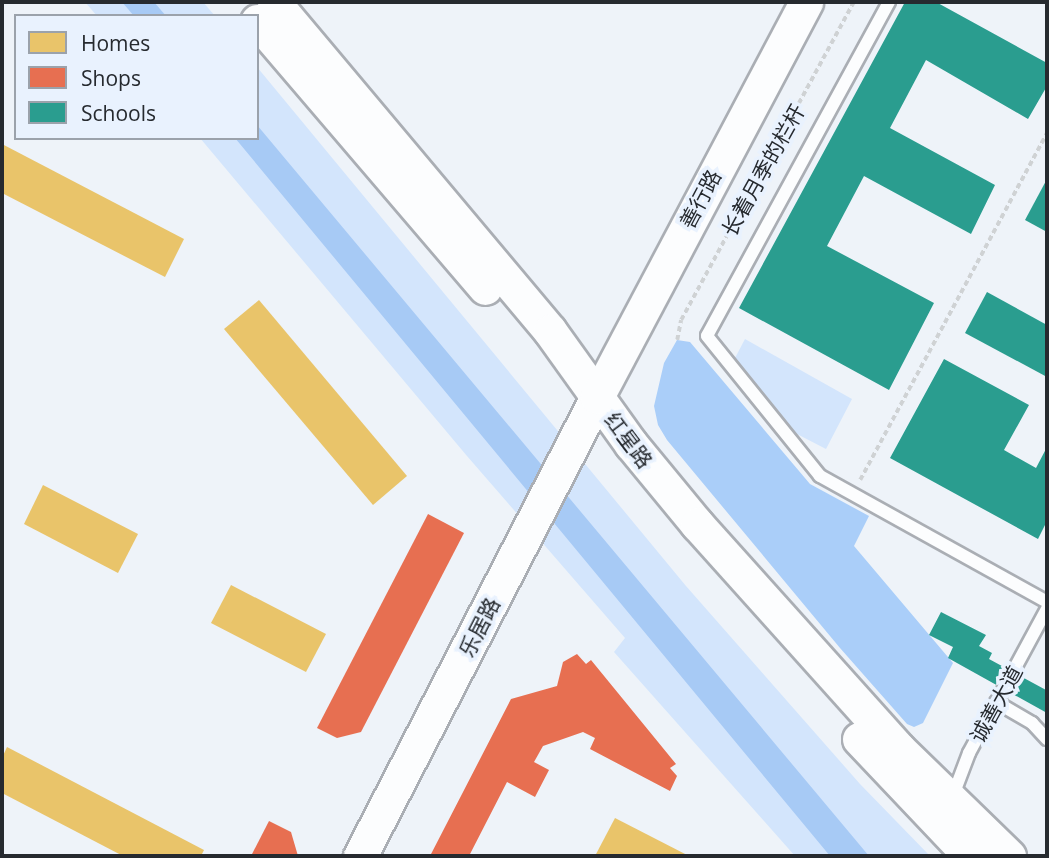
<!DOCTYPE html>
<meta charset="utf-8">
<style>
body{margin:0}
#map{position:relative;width:1049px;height:858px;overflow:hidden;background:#eef3f9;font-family:"Open Sans","Noto Sans SC",sans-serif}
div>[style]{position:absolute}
.green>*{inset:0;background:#d3e5fc}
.forest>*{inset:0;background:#aacef9}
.water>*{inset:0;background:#a7caf5}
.homes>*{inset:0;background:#e9c46a}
.shops>*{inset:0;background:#e76f51}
.schools>*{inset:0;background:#2a9d8f}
.path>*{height:3.5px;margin-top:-1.75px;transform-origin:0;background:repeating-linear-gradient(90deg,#cfd2d4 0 5px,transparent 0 8.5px)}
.roads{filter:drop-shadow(2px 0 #aaaeb4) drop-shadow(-2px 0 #aaaeb4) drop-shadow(0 2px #aaaeb4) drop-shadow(0 -2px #aaaeb4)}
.lane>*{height:12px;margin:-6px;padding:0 6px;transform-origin:6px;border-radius:6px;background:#fcfdfe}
.secondary>*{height:33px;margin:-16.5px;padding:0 16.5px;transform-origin:16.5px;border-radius:16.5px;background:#fcfdfe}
span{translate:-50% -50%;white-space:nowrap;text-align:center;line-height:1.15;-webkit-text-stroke:7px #e9f2fe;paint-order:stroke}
.street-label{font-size:21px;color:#262a2f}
.frame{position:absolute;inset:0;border:4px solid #262a2f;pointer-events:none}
.legend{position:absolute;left:14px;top:14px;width:245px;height:126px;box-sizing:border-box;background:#e9f2fe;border:2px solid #9ba2ab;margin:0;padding:9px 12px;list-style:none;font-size:21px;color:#262a2f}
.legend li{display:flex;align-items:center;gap:14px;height:35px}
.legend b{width:35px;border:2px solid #9ba2ab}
</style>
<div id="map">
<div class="green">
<i style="clip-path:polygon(85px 2px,203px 2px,215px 16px,97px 16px)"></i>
<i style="clip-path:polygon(257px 67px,686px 586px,860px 784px,930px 856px,795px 856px,614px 652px,625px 638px,467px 456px,200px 138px,257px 138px)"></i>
<i style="clip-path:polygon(745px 339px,852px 399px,826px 449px,795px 433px,735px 358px)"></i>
</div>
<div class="forest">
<i style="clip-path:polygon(677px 340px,690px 342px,810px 484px,869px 516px,854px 546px,953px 663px,923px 723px,914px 727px,907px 724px,840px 648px,667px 440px,658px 425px,654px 406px,664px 363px)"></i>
</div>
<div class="water">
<i style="clip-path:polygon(122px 2px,154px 2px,166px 16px,134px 16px)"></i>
<i style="clip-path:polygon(257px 125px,869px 856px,830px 856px,235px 138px,257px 138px)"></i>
</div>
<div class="homes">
<i style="clip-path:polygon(2px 144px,184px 239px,165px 277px,2px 193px)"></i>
<i style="clip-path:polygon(259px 300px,407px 476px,373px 505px,224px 329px)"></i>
<i style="clip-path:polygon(43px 485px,138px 534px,118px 573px,24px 524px)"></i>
<i style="clip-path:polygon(231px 585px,326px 634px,306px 672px,211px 623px)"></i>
<i style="clip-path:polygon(7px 747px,204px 850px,201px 856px,123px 856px,2px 793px,2px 758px)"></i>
<i style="clip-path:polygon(615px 818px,689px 856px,595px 856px)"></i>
</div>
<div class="shops">
<i style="clip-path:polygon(428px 514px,464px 533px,361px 732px,337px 738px,317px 728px)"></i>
<i style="clip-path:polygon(577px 654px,586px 664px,591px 660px,676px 764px,670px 768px,677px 776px,670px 791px,590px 749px,595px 738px,583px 732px,543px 746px,534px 762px,549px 770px,535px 797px,507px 782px,469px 856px,430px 856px,511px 699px,557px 686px,563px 662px)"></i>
<i style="clip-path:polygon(269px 821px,291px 832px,298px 856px,251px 856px)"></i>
</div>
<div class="schools">
<i style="clip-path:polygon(905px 2px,936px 2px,1047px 63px,1047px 86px,1028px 119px,926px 60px,890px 128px,995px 185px,971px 234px,864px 176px,827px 246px,934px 303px,889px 390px,739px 308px)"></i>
<i style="clip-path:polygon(1047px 179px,1047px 232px,1025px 220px)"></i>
<i style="clip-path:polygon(987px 292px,1047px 325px,1047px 377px,965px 333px)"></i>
<i style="clip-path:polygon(944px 359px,1029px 405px,1004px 450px,1036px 468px,1047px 447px,1047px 521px,1038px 539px,890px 458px)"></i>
<i style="clip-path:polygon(941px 612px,986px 635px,979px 646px,992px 653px,989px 659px,1046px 690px,1047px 688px,1047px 713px,948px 658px,953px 647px,929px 635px)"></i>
</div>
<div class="path">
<i style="left:677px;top:340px;width:20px;rotate:-79deg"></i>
<i style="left:681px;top:320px;width:362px;rotate:-61.5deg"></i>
<i style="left:860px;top:480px;width:395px;rotate:-61.7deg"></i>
</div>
<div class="roads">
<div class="lane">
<i style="left:889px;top:2px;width:380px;rotate:118.6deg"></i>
<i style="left:707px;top:336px;width:180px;rotate:51.1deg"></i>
<i style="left:820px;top:476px;width:260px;rotate:29deg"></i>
<i style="left:996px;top:702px;width:42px;rotate:30.3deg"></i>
<i style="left:1032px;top:723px;width:22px;rotate:47deg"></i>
<i style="left:952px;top:798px;width:48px;rotate:-69.3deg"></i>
<i style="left:969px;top:753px;width:164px;rotate:-61.6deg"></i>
</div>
<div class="secondary">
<i style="left:274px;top:2px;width:429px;rotate:50deg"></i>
<i style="left:550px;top:331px;width:139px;rotate:54.4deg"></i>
<i style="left:631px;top:444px;width:104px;rotate:50.5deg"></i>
<i style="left:697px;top:524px;width:301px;rotate:48.1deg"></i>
<i style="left:898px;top:748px;width:155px;rotate:44.2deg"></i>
<i style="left:257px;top:21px;width:351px;rotate:49.5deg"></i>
<i style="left:859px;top:739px;width:161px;rotate:46.5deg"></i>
<i style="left:360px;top:856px;width:517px;rotate:-62.69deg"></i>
<i style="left:597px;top:397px;width:447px;rotate:-62.1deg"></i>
</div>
</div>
<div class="street-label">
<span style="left:763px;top:170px;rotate:-61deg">长着月季的栏杆</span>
<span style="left:700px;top:199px;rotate:-62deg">善行路</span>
<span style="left:629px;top:440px;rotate:53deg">红星路</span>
<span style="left:479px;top:627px;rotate:-63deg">乐居路</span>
<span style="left:996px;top:704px;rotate:-61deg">诚善大道</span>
</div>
<div class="frame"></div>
<ul class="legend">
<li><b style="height:19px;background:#e9c46a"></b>Homes</li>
<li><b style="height:19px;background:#e76f51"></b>Shops</li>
<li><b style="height:19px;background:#2a9d8f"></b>Schools</li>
</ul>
</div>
